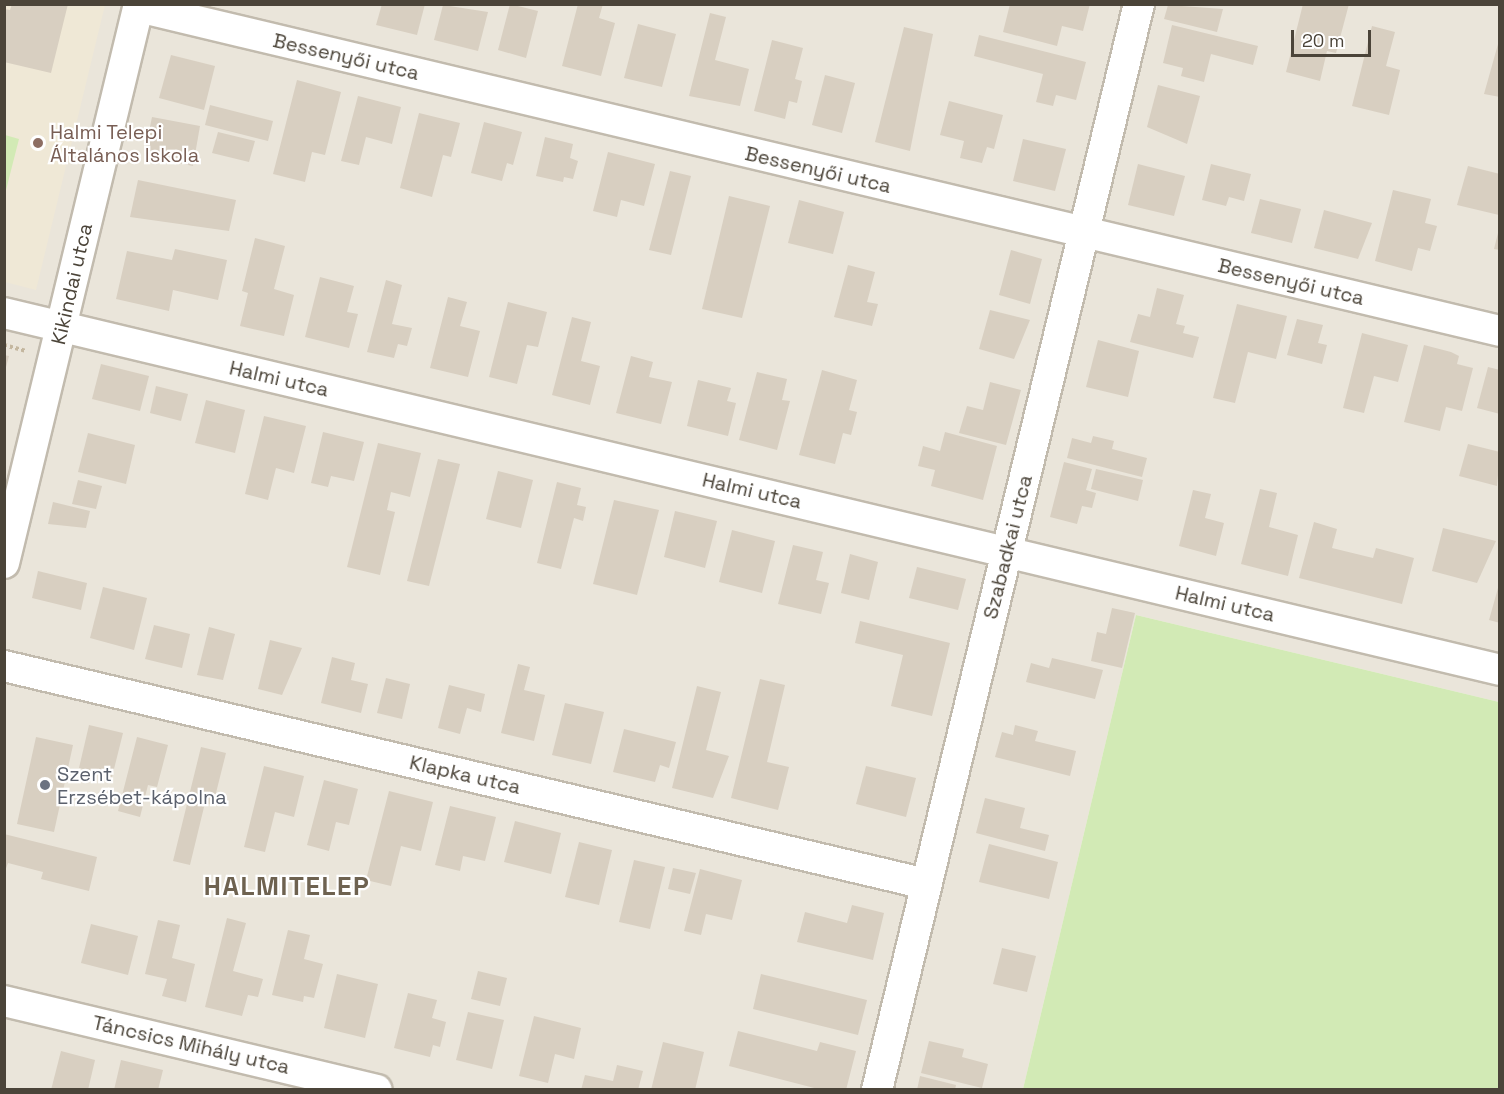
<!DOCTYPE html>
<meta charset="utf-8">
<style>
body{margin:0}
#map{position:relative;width:1504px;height:1094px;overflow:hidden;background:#f6f3ec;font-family:"Space Grotesk",sans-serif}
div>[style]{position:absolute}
.residential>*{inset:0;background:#eae5da}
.education>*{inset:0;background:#efe8d6}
.green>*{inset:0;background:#d2eab5}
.building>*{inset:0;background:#d8cfc1}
.path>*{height:4px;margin-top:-2px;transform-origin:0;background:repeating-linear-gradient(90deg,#c4b79f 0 3px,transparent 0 6px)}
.roads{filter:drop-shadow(2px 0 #c2bbae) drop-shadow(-2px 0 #c2bbae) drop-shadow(0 2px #c2bbae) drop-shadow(0 -2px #c2bbae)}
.minor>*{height:30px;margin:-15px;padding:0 15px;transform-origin:15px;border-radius:15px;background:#fff}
.dots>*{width:16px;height:16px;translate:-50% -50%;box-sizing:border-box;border:3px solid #fff;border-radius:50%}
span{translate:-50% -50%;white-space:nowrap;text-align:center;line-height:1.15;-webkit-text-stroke:4.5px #fff;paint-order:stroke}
.street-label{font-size:20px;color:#4b4439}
.education-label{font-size:20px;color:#785e54}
.left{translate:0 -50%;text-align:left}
.worship-label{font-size:20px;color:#5b616d}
.district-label{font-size:26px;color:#6e6250;font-weight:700;letter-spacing:1.5px}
.frame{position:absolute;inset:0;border:6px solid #4b4439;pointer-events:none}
.scale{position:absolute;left:1291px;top:30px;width:80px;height:27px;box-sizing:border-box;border:3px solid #4b4439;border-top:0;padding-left:8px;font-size:18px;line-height:21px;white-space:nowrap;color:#4b4439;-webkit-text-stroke:4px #fff;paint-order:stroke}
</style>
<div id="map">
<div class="residential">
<i style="clip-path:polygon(5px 5px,1499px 5px,1499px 702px,1136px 615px,1023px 1089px,5px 1090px)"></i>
</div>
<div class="education">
<i style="clip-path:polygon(5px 5px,105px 5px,36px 290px,5px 282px)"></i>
</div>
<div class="green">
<i style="clip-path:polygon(5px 135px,19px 139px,5px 194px,4px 135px)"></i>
<i style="clip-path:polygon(1136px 615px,1499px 702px,1499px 1089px,1023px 1089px)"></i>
</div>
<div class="building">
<i style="clip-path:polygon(12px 4px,68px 4px,51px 73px,4px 62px,4px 9px,10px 10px)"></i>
<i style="clip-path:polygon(382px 4px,425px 4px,417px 35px,376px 25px)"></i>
<i style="clip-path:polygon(510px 4px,538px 11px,526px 58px,498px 50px)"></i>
<i style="clip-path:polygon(578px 4px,603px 4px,599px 18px,615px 23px,601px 76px,562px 66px)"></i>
<i style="clip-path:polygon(1010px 4px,1090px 4px,1083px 31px,1062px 26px,1057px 46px,1003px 32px)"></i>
<i style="clip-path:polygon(1303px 4px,1349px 4px,1336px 53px,1327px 51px,1320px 81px,1286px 72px)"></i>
<i style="clip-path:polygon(443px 5px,488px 12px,478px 51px,434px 40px)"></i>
<i style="clip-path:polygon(1168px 5px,1223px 9px,1217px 32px,1164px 19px)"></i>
<i style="clip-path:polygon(710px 13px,726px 17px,715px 60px,749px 69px,740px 106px,689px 96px)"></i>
<i style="clip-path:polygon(638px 24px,676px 34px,662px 87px,624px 78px)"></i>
<i style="clip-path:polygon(1172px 25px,1258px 46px,1253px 65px,1211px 54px,1204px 82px,1181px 76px,1183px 68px,1163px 63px)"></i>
<i style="clip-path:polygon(1372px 26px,1395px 32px,1386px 66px,1400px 70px,1389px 115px,1352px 106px)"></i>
<i style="clip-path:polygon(904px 27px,933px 34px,910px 151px,875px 142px)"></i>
<i style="clip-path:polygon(979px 35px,1086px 62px,1076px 100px,1056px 95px,1053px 106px,1036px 102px,1043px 74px,974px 56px)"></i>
<i style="clip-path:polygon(1500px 37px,1500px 97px,1484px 94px)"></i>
<i style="clip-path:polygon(772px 40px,803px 48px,795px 79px,802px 81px,797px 103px,789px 101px,785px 119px,754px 111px)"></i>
<i style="clip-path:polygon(171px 55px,215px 66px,204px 110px,159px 98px)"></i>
<i style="clip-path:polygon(825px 75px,855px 83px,842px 133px,812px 125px)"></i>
<i style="clip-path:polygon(297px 80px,341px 92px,325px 155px,312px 152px,305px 182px,273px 174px)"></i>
<i style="clip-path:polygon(1158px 85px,1200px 96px,1187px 144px,1147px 127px)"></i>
<i style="clip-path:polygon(358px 96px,401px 107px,392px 144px,366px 137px,359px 165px,341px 161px)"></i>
<i style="clip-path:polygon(949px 101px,1003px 115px,994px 149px,987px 147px,982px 163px,960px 158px,964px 141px,940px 135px)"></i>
<i style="clip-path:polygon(210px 105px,273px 121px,268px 141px,205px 125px)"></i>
<i style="clip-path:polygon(419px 113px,460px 123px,451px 157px,443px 155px,432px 197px,400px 188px)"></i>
<i style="clip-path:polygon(152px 117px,200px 126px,193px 166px,144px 156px)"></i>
<i style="clip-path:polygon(484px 122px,522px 132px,513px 165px,507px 163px,502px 181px,471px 173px)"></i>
<i style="clip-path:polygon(218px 132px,255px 141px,249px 162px,212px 153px)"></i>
<i style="clip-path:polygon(545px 137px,573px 144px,570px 158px,578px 161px,573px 179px,564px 177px,563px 182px,536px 176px)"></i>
<i style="clip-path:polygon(1023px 139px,1066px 149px,1055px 191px,1013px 181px)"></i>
<i style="clip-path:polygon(608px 152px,655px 164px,644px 206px,621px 200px,617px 217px,593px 211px)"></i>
<i style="clip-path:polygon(1138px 164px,1185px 176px,1174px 216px,1128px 205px)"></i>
<i style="clip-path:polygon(1211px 164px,1251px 174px,1244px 201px,1229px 197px,1226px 206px,1202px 200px)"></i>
<i style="clip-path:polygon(1468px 166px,1500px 174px,1499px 215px,1457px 205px)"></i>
<i style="clip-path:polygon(670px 171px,691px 176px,671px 255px,649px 250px)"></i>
<i style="clip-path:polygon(138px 180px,236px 200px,229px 231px,130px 217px)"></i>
<i style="clip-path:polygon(1393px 190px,1431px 199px,1425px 223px,1437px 226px,1430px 251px,1418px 248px,1412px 271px,1375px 261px)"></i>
<i style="clip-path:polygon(729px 196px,770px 206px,742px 318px,702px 309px)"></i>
<i style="clip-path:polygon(1260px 199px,1301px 209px,1292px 243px,1251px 233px)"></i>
<i style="clip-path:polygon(799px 200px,844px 212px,833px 254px,788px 243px)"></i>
<i style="clip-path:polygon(1324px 210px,1372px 223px,1358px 259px,1314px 248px)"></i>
<i style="clip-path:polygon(1499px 229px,1500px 229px,1500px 250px,1494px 249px)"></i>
<i style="clip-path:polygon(255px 238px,285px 246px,274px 289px,294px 295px,284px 336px,240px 326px,248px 293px,242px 291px)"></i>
<i style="clip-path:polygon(175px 249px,227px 260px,218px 300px,173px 290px,169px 311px,116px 299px,127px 251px,172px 260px)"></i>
<i style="clip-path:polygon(1011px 250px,1042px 259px,1030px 304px,999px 295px)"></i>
<i style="clip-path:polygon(848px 265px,875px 272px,867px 302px,878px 304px,872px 326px,834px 317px)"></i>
<i style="clip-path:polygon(320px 277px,354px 286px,347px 312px,358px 314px,349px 348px,305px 337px)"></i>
<i style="clip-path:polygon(386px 280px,402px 285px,392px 324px,412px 328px,407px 346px,398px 344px,394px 358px,367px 352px)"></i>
<i style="clip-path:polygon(1157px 288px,1184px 295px,1176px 324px,1185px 326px,1183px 333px,1199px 337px,1193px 358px,1130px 342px,1138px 314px,1150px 317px)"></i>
<i style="clip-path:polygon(448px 297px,467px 302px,460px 326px,480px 331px,468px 377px,430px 368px)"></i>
<i style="clip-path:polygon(508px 302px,547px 312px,538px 347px,527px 345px,517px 384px,489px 377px)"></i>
<i style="clip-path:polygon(1237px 304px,1287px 316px,1276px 359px,1248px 352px,1235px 403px,1213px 398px)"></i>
<i style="clip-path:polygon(990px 310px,1030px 320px,1014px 359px,979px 349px)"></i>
<i style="clip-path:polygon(572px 317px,591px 322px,581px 361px,600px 366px,590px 405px,552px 395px)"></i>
<i style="clip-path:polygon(1297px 319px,1323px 325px,1318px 343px,1327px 345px,1322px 364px,1287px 355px)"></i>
<i style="clip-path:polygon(1362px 333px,1408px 345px,1398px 382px,1374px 376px,1364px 413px,1343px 408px)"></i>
<i style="clip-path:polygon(1098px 340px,1139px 351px,1128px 397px,1086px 387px)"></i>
<i style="clip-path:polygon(1424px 345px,1451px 352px,1459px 356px,1457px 364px,1473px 368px,1462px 411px,1446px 407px,1440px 431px,1404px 422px)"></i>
<i style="clip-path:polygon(4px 355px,9px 356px,5px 371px,4px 371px)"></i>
<i style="clip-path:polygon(631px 356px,653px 362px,649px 377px,672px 382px,661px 424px,616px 413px)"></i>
<i style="clip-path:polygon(101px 364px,149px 376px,140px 411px,92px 399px)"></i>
<i style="clip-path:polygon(1488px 367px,1500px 370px,1500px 414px,1477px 408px)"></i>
<i style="clip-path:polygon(822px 370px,857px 380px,849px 410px,857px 412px,851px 435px,843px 433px,835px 464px,799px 455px)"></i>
<i style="clip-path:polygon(757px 372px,787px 379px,782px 400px,790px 401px,777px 450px,739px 440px)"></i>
<i style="clip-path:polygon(698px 380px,731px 388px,727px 401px,736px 403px,728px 436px,687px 426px)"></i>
<i style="clip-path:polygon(990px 382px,1021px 390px,1006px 445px,959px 433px,967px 406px,983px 410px)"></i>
<i style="clip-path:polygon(156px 386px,188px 394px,181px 421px,150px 413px)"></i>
<i style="clip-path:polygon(206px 400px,245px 410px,235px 453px,195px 443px)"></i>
<i style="clip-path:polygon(264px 416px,306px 426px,294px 473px,276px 468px,268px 500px,245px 494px)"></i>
<i style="clip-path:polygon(323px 432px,364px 442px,354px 481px,331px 476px,328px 487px,311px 483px)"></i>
<i style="clip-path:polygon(945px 432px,997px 446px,983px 500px,931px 486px,935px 470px,918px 466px,923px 446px,940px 451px)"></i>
<i style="clip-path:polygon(88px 433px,135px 445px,126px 484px,78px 472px)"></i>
<i style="clip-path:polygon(1093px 436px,1114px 441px,1112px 449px,1147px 458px,1142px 477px,1067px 458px,1072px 438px,1091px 443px)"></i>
<i style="clip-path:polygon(378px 443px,421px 453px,410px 497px,391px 492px,387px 510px,395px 512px,380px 575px,347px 567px)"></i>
<i style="clip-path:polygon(1468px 444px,1500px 452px,1497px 486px,1459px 476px)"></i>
<i style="clip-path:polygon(438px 459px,460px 464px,429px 586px,407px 581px)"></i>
<i style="clip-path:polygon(1064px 462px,1092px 469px,1086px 490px,1096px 493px,1092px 508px,1082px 506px,1077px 524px,1050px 517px)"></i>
<i style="clip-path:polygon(1096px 469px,1143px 480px,1138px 501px,1091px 489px)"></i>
<i style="clip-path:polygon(498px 471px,533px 480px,521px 528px,486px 519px)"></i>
<i style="clip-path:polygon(78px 480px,102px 486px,96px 509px,72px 504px)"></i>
<i style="clip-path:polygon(557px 482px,581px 488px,577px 505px,586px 507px,583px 521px,574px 518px,561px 569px,537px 563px)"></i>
<i style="clip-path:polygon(1260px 489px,1277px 493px,1269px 527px,1298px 535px,1288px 576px,1241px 564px)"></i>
<i style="clip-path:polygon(1193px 490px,1211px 494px,1205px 518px,1224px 523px,1216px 556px,1179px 546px)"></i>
<i style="clip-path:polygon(614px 500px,659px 510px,637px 595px,593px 584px)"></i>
<i style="clip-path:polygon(53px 502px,90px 511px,86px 528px,48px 524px)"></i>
<i style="clip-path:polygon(675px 511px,717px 521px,705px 568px,664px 557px)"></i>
<i style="clip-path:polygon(1314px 522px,1337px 529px,1332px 548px,1373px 558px,1376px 548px,1414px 558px,1402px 604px,1299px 578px)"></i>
<i style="clip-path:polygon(1443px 528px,1496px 541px,1477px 583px,1432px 571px)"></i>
<i style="clip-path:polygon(732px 530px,775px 541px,762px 593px,719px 582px)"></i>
<i style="clip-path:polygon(793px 545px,823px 552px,816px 580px,829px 583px,821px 614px,778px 604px)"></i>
<i style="clip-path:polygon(850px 554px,878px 562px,869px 600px,841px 593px)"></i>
<i style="clip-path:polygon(917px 567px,966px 579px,958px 610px,909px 598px)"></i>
<i style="clip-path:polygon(38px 571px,87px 583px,81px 610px,32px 598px)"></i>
<i style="clip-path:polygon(1500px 581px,1500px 623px,1489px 620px)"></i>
<i style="clip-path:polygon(103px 587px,147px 598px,134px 650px,90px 638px)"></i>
<i style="clip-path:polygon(1112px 608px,1135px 613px,1122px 668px,1091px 661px,1097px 632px,1106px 634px)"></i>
<i style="clip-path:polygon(860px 621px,950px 643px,932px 716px,891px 706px,903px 655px,855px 643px)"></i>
<i style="clip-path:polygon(154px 625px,190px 634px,182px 668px,145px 659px)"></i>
<i style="clip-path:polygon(209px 627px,235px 634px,223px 680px,197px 675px)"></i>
<i style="clip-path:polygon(270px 640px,302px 648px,282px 695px,258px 689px)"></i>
<i style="clip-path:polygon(332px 657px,355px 663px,351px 680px,368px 684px,361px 713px,321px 703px)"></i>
<i style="clip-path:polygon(1052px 658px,1103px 670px,1095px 699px,1026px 682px,1031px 663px,1049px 668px)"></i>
<i style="clip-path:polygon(518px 664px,530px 667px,524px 690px,545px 695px,534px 741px,501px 733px)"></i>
<i style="clip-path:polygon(386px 678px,410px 684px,402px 719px,377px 713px)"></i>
<i style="clip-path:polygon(760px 679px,785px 685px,767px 762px,789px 767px,778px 810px,731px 798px)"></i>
<i style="clip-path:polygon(449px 685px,485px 694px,481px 712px,467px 708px,460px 734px,438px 728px)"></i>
<i style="clip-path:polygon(697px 686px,721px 692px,706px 750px,729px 756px,713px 798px,672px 788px)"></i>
<i style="clip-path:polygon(565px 703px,604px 712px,591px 764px,552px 755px)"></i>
<i style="clip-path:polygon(89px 725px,123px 733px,112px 777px,79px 768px)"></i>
<i style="clip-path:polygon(1015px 725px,1038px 731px,1035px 741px,1076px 751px,1070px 776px,995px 757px,1002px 732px,1013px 735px)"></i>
<i style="clip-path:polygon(624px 729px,676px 742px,669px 768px,660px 765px,655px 782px,613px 772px)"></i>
<i style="clip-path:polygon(36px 737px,73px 745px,54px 832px,17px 824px)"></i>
<i style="clip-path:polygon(137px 737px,168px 745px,157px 787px,148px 785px,140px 817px,118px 811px)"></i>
<i style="clip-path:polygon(201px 747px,226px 753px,213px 805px,205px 803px,190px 865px,173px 861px)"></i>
<i style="clip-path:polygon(264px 766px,304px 776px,294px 817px,275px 812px,265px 852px,244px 847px)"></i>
<i style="clip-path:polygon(866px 766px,916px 778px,906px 817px,856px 804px)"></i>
<i style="clip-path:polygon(324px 780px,358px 789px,349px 825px,336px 822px,329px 851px,307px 845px)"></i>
<i style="clip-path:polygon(389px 791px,433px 802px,421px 851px,401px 846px,391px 886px,366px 880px)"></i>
<i style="clip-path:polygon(985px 798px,1025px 808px,1020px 828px,1049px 835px,1045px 851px,976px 833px)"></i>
<i style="clip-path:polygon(450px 806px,496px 817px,485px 861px,463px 856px,460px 871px,435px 865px)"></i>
<i style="clip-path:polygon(515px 821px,561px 833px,551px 874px,504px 862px)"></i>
<i style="clip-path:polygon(4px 834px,97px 857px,89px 891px,41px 879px,43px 872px,8px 863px,4px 874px)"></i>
<i style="clip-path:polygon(579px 842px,612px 850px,599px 905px,565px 897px)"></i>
<i style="clip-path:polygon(989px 844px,1058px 862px,1049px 899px,979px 882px)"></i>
<i style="clip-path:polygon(634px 860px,665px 867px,650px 929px,619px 922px)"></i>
<i style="clip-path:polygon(673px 868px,696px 873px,690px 894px,668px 889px)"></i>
<i style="clip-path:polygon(700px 869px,742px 880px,732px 920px,706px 914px,701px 935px,684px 931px)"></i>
<i style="clip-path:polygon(852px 905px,884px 913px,873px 960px,797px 942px,805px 912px,847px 923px)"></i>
<i style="clip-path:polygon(227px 918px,246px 923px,233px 971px,263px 979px,258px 997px,248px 995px,242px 1016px,205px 1007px)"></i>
<i style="clip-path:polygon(158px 920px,180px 925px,172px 958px,195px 964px,186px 1002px,162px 996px,167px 979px,145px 974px)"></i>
<i style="clip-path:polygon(91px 924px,138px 936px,128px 975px,81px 963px)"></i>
<i style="clip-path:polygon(288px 930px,310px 935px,304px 959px,323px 964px,314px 998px,304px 996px,303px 1002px,272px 995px)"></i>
<i style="clip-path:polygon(1002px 948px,1036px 956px,1027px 992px,993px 984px)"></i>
<i style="clip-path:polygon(478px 971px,507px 978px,500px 1006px,471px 999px)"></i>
<i style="clip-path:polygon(337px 974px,378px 984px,365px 1038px,324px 1028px)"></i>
<i style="clip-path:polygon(761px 974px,867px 1000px,858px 1035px,753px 1009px)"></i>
<i style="clip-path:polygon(408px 993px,437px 1000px,432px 1018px,446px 1022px,440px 1047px,433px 1045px,430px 1057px,394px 1048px)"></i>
<i style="clip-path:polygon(468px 1012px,504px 1020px,492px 1069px,456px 1060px)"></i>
<i style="clip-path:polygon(534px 1016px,581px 1028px,574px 1059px,555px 1054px,548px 1083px,519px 1076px)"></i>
<i style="clip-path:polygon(738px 1031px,817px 1051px,820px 1042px,856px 1051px,846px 1090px,822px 1090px,729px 1066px)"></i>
<i style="clip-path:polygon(929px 1041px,964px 1049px,962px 1057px,988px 1064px,982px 1088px,921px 1073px)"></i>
<i style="clip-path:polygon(663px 1042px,704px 1052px,695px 1090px,651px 1090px)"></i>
<i style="clip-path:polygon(61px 1051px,95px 1060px,88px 1090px,51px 1090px)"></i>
<i style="clip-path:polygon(121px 1060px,163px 1070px,158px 1090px,114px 1090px)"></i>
<i style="clip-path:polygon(617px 1065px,643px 1071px,638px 1090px,581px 1090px,585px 1075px,613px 1081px)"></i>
<i style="clip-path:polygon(920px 1076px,956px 1085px,955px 1090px,917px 1090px)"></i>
</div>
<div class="path">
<i style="left:4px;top:345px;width:23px;rotate:15deg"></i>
</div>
<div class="roads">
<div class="minor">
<i style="left:138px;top:7px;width:1400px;rotate:13.38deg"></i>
<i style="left:4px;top:313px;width:1538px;rotate:13.42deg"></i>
<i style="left:4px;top:563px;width:575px;rotate:-76.42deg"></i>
<i style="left:4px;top:666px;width:947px;rotate:13.3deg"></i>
<i style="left:4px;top:1001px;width:383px;rotate:13.4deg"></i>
<i style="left:877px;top:1090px;width:1117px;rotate:-76.44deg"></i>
</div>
</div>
<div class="dots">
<i style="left:38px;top:143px;background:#8d6e63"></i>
<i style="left:45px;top:785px;background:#6b7280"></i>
</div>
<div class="street-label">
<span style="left:346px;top:57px;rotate:13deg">Bessenyői utca</span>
<span style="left:818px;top:170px;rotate:13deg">Bessenyői utca</span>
<span style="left:1291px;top:282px;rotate:13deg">Bessenyői utca</span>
<span style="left:72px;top:284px;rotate:-77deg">Kikindai utca</span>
<span style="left:279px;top:379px;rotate:13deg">Halmi utca</span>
<span style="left:752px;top:491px;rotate:13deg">Halmi utca</span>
<span style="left:1008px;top:547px;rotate:-76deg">Szabadkai utca</span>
<span style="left:1225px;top:604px;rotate:13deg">Halmi utca</span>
<span style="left:465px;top:775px;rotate:13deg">Klapka utca</span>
<span style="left:191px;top:1045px;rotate:13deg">Táncsics Mihály utca</span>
</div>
<div class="education-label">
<span class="left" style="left:50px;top:144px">Halmi Telepi<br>Általános Iskola</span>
</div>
<div class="worship-label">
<span class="left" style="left:57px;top:786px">Szent<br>Erzsébet-kápolna</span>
</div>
<div class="district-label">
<span style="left:287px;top:887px">HALMITELEP</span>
</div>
<div class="frame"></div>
<div class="scale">20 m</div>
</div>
